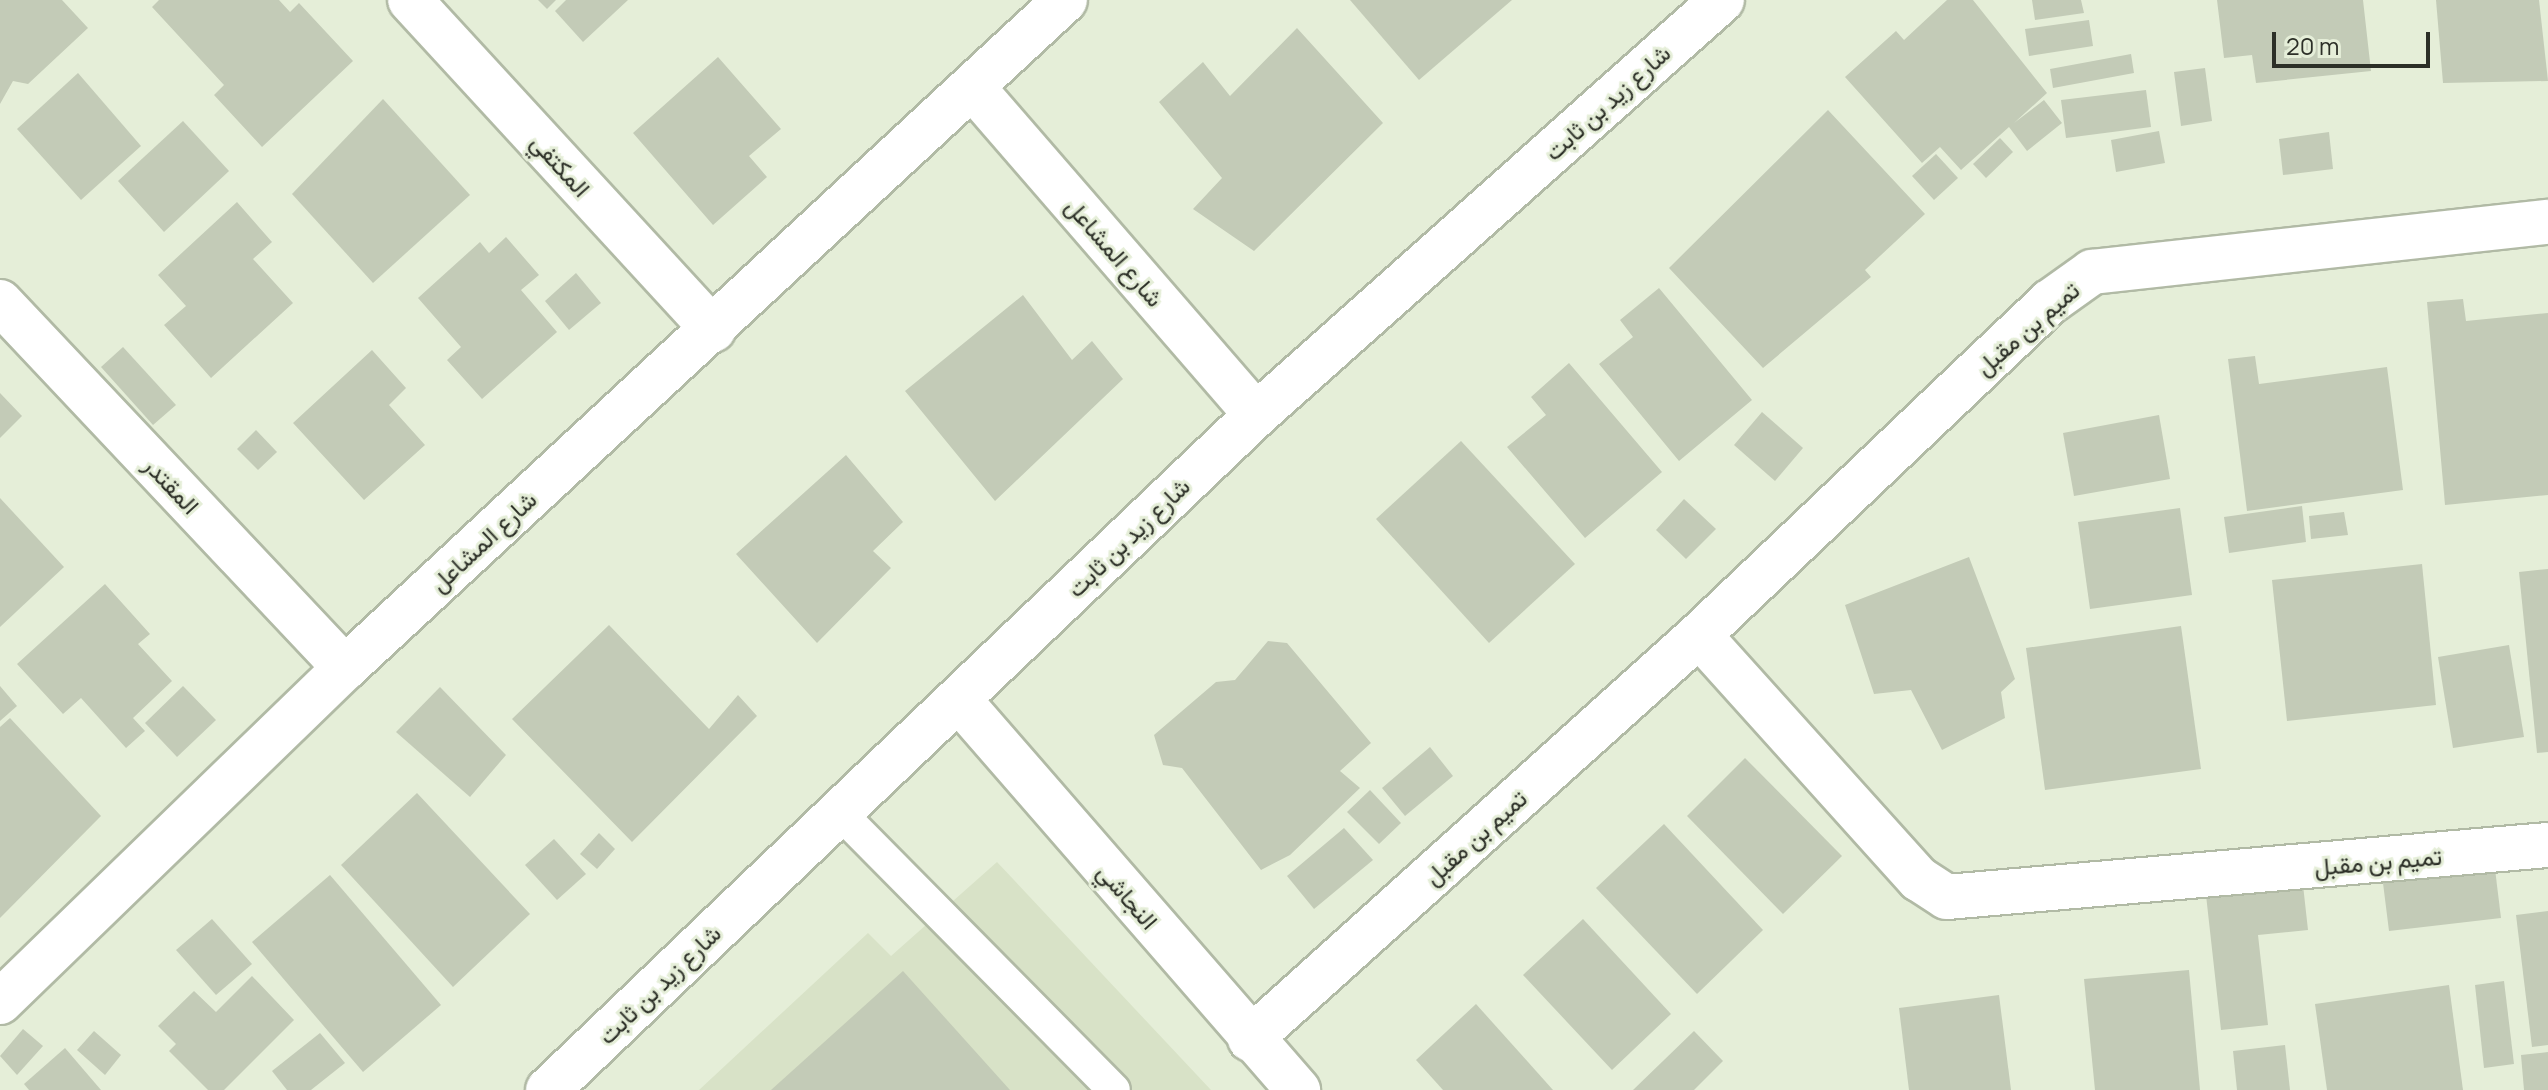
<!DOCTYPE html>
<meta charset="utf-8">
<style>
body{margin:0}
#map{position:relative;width:2548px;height:1090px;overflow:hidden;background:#e5eed8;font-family:Manrope,Vazirmatn,sans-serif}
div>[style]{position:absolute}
.built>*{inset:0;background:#d8e2c7}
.building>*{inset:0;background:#c3cbb7}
.roads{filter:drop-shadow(2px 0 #b1baa5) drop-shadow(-2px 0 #b1baa5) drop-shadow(0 2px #b1baa5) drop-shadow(0 -2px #b1baa5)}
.service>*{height:32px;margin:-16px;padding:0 16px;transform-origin:16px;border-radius:16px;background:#fff}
.minor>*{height:44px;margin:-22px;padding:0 22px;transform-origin:22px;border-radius:22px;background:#fff}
span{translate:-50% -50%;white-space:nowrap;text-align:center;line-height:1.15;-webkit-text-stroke:6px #e5eed8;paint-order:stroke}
.street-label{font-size:24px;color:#2c2f27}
.scale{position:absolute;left:2272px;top:32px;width:158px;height:36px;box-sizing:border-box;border:4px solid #2c2f27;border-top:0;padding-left:10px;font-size:24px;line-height:28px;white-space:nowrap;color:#2c2f27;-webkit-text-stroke:6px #e5eed8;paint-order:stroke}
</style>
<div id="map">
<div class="built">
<i style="clip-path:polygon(997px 862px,1211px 1090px,699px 1090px,868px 933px,891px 956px)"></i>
</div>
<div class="building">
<i style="clip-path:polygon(0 0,62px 0,88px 28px,28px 84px,13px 81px,0 104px)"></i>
<i style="clip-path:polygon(159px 0,279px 0,290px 12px,299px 3px,353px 61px,262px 147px,214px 95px,224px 85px,152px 7px)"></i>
<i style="clip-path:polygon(538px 0,556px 0,547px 9px)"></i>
<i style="clip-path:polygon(566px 0,628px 0,583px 42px,555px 11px)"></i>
<i style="clip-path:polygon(1350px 0,1512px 0,1419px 80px)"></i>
<i style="clip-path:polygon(1947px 0,1973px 0,2047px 93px,2014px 123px,2044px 100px,2062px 123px,2027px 151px,2009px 127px,1961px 170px,1940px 147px,1922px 163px,1845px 77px,1896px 31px,1904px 40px)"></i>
<i style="clip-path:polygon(2032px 0,2081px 0,2084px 13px,2035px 20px)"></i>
<i style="clip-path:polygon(2217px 0,2363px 0,2371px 71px,2256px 83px,2252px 55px,2224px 58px)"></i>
<i style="clip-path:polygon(2436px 0,2539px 0,2548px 81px,2443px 83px)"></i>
<i style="clip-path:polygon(2089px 20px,2093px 46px,2029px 56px,2025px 29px)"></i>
<i style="clip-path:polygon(1297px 28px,1383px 123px,1254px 251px,1193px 209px,1222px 178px,1159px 102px,1203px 62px,1230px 96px)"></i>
<i style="clip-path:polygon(2131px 54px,2134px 73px,2053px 88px,2050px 69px)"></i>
<i style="clip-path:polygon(718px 57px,781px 129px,749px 156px,767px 177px,713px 225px,633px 133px)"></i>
<i style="clip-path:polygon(2205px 68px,2212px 121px,2181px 126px,2174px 72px)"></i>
<i style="clip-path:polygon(78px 73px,141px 146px,81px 200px,17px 129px)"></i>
<i style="clip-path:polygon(2146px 90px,2151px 127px,2066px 138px,2061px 100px)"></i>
<i style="clip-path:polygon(383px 99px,470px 195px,373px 283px,292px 194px)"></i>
<i style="clip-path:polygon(1828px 110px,1925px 214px,1865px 270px,1871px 277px,1763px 368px,1669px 268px)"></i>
<i style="clip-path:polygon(183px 121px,229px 171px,164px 232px,118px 181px)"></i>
<i style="clip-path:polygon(2159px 131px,2165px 163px,2116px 172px,2111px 140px)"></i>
<i style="clip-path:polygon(2329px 132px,2333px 169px,2283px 175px,2279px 139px)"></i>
<i style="clip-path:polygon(2000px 138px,2013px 152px,1986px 178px,1973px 164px)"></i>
<i style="clip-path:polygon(1936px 154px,1958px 178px,1934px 200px,1912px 176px)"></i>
<i style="clip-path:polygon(237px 202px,272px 242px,253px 259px,293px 303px,211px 378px,164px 325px,186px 306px,158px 275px)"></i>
<i style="clip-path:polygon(506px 237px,539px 275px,521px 290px,557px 332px,482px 399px,447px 360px,461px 347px,418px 298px,480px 242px,489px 253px)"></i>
<i style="clip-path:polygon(576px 273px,601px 303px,569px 330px,545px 301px)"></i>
<i style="clip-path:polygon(1659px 288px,1752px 400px,1679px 461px,1599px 364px,1633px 337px,1620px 320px)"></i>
<i style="clip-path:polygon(1023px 295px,1072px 360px,1092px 341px,1123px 379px,995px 501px,905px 391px)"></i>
<i style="clip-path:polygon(2463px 299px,2466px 321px,2548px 313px,2548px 495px,2445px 505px,2427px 302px)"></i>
<i style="clip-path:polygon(123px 347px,176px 405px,153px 425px,101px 367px)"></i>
<i style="clip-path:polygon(372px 350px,406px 388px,389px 405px,425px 445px,364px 500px,293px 423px)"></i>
<i style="clip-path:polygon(2255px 356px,2259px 384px,2387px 367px,2403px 490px,2247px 511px,2228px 359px)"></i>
<i style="clip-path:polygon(1569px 363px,1662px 472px,1585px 538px,1507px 447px,1546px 415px,1531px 397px)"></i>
<i style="clip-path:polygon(0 393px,22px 416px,0 438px)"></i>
<i style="clip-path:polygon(1762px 412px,1803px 448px,1775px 481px,1734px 445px)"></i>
<i style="clip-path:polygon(2159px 415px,2170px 479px,2074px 496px,2063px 433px)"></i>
<i style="clip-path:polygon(256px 430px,277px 452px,258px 470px,237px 449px)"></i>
<i style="clip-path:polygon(1461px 441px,1575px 564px,1489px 643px,1376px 519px)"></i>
<i style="clip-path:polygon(846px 455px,903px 522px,873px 551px,891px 568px,817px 643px,736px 554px)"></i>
<i style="clip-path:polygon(0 498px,64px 567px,0 627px)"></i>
<i style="clip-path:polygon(1684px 499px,1716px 529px,1686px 559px,1656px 530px)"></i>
<i style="clip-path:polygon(2302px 506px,2306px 542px,2229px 553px,2224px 517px)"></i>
<i style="clip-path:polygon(2180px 508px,2192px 595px,2090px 609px,2078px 522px)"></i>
<i style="clip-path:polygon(2344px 512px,2348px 535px,2311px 539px,2309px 516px)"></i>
<i style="clip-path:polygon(1969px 557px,2015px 679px,2001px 692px,2005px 718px,1942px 750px,1911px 690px,1874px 694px,1845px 605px)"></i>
<i style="clip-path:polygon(2422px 564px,2436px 705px,2287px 721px,2272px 580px)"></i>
<i style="clip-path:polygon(2548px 569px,2548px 752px,2537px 753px,2519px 572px)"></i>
<i style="clip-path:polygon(105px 584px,150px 634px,138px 644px,172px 681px,133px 718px,145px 731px,126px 748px,81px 698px,63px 714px,17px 664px)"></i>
<i style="clip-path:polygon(609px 625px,709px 729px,738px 695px,757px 716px,632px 842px,512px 719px)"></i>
<i style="clip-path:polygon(2181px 626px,2201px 769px,2045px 790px,2026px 648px)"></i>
<i style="clip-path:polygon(1268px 641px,1287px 643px,1371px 743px,1340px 771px,1360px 788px,1290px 855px,1261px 870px,1182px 768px,1163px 765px,1154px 735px,1216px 682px,1235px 680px)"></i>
<i style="clip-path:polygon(2509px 645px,2524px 737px,2453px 748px,2438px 657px)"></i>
<i style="clip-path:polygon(0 686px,17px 706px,0 721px)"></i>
<i style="clip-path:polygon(183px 686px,216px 720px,177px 757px,145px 723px)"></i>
<i style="clip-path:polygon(440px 687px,506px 755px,470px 797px,396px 732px)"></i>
<i style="clip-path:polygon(10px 718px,101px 816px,0 918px,0 727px)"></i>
<i style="clip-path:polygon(1430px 747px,1453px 776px,1405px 816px,1382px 788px)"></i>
<i style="clip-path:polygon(1745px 758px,1842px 856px,1783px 914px,1687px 816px)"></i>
<i style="clip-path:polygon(1370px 790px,1401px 823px,1379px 844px,1347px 812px)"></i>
<i style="clip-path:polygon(417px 793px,530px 914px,453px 987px,341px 865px)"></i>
<i style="clip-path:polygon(1664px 824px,1763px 930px,1697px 994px,1596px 888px)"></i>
<i style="clip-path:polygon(1344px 828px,1373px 860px,1314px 909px,1287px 876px)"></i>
<i style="clip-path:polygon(599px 833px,615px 849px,597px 869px,580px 854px)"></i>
<i style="clip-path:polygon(554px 839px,586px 874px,557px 900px,525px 865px)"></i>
<i style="clip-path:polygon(2495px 869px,2501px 918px,2389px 931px,2383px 883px)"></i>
<i style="clip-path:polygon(330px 875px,441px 1005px,363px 1072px,252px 942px)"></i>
<i style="clip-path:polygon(2302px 876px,2308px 930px,2258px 935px,2268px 1025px,2221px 1030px,2205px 886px)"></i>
<i style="clip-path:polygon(2548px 911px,2548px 1045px,2532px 1047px,2516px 915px)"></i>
<i style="clip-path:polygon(212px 919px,252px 964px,216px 995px,176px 950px)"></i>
<i style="clip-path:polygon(1583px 919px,1671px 1014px,1612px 1070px,1523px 975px)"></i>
<i style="clip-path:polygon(2189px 970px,2200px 1090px,2095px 1090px,2084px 979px)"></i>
<i style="clip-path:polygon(903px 971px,1010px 1090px,771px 1090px)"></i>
<i style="clip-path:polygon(252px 976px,294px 1020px,224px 1090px,208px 1090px,169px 1051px,176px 1044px,158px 1026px,194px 991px,216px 1012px)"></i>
<i style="clip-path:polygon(2504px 981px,2514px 1064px,2484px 1068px,2475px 985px)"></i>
<i style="clip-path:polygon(2449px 985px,2463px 1090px,2327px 1090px,2315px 1004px)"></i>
<i style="clip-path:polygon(1999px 995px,2011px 1090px,1909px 1090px,1899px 1008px)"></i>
<i style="clip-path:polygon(1476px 1004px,1553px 1090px,1443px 1090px,1416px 1060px)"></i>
<i style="clip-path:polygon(23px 1029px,43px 1046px,17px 1075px,0 1056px)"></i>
<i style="clip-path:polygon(94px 1031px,121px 1055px,105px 1075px,77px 1050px)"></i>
<i style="clip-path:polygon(1694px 1031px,1723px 1061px,1694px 1090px,1633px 1090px)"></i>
<i style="clip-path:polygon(320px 1033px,345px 1063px,311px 1090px,287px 1090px,272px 1071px)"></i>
<i style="clip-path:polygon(2285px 1045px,2290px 1090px,2237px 1090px,2233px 1051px)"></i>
<i style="clip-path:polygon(65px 1048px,101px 1090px,29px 1090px,24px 1084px)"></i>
<i style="clip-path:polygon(2548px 1052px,2548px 1090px,2524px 1090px,2521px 1055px)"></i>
</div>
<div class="roads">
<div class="service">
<i style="left:838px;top:811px;width:392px;rotate:45.3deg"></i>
</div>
<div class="minor">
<i style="left:410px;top:0;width:448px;rotate:47.4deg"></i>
<i style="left:974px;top:89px;width:431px;rotate:49.1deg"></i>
<i style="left:0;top:302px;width:503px;rotate:46.69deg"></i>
<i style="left:1699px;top:635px;width:329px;rotate:48deg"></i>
<i style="left:1919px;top:879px;width:33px;rotate:33deg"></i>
<i style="left:1947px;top:897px;width:603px;rotate:-4.95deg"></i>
<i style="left:959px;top:700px;width:517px;rotate:49deg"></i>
<i style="left:0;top:1002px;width:480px;rotate:-44.1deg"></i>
<i style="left:345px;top:668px;width:982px;rotate:-42.85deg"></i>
<i style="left:1250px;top:1039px;width:604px;rotate:-41.98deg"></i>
<i style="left:1699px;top:635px;width:484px;rotate:-43.5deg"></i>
<i style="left:2050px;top:302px;width:52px;rotate:-35.5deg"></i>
<i style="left:2092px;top:272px;width:459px;rotate:-6.3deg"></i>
<i style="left:548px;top:1090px;width:978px;rotate:-43.63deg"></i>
<i style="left:1256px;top:415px;width:624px;rotate:-41.69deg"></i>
</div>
</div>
<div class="street-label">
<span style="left:1607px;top:102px;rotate:-42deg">شارع زيد بن ثابت</span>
<span style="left:561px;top:165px;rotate:48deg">المكتفي</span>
<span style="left:1115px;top:252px;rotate:49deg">شارع المشاعل</span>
<span style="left:2027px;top:328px;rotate:-41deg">تميم بن مقبل</span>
<span style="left:172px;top:485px;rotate:47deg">المقتدر</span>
<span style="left:1128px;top:537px;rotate:-44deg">شارع زيد بن ثابت</span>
<span style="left:483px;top:541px;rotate:-43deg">شارع المشاعل</span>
<span style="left:1475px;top:837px;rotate:-42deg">تميم بن مقبل</span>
<span style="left:2378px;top:861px;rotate:-5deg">تميم بن مقبل</span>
<span style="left:1128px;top:896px;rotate:49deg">النجاشي</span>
<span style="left:659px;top:984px;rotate:-44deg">شارع زيد بن ثابت</span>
</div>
<div class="scale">20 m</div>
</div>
